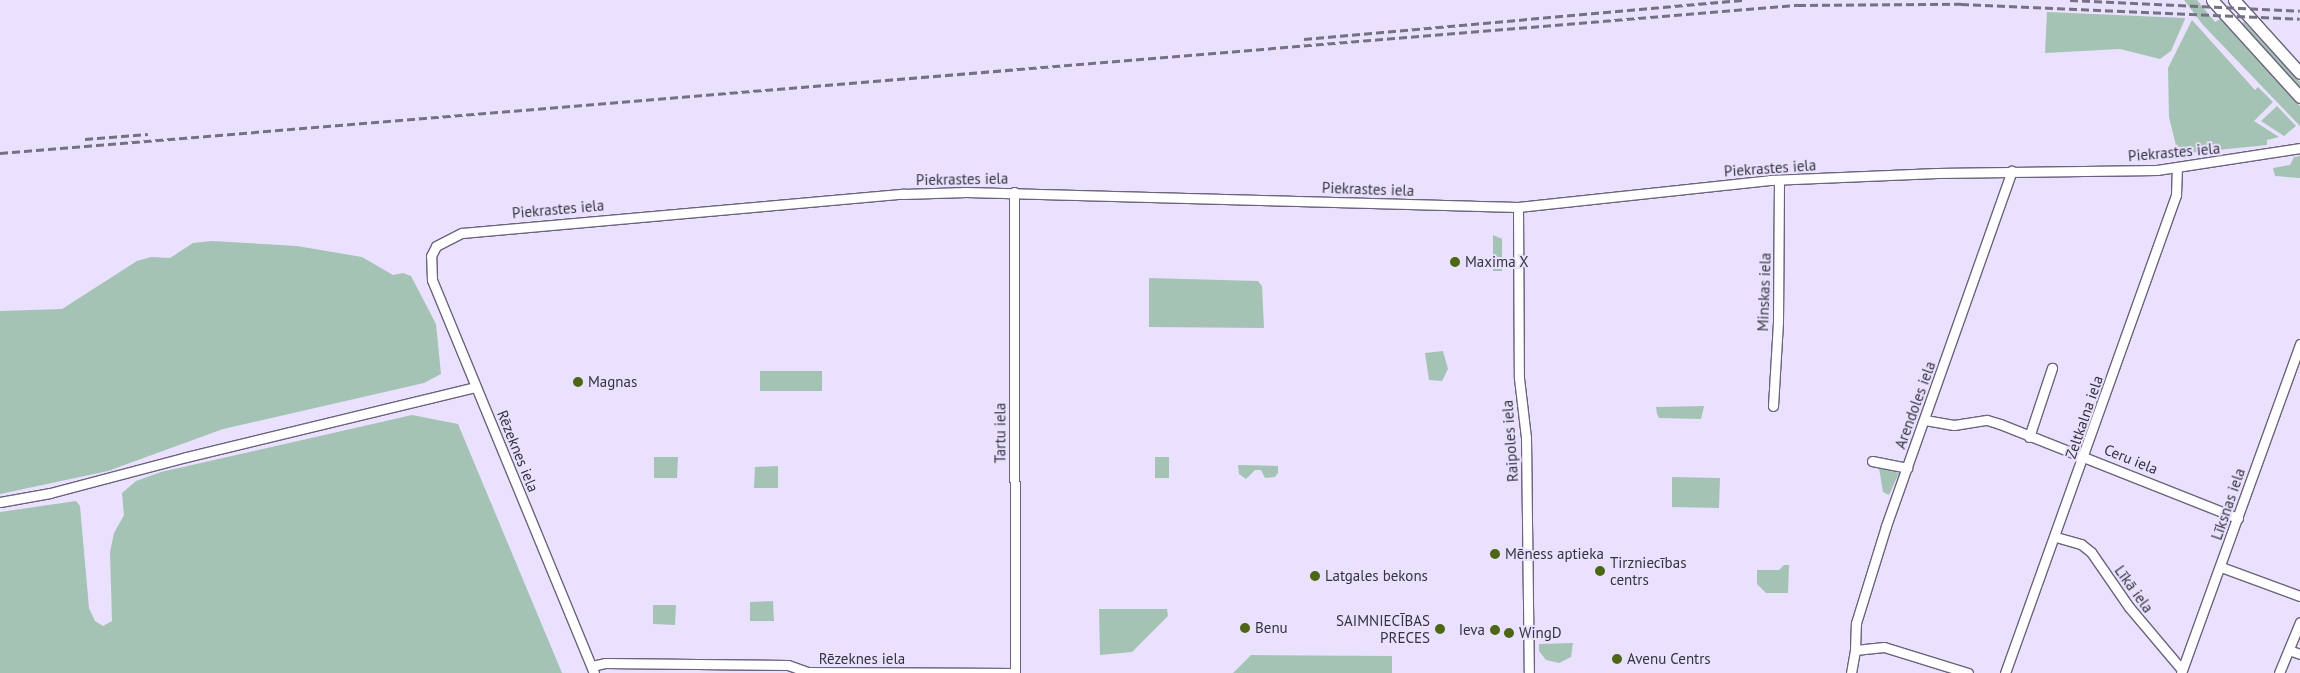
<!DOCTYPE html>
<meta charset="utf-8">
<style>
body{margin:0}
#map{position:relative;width:2300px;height:673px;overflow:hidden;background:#eae1ff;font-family:"PT Sans",sans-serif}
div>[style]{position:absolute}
.green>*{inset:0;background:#a5c3b4}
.roads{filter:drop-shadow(1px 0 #6c637d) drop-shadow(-1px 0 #6c637d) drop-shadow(0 1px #6c637d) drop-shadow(0 -1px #6c637d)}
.minor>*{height:9px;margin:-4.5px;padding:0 4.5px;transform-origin:4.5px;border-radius:4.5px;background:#fff}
.tertiary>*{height:11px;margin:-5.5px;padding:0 5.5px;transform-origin:5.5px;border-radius:5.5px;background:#fff}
.rail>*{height:2.5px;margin-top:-1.25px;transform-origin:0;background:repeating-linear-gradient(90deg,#757082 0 8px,transparent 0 12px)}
.dots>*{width:14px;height:14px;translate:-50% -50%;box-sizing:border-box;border:2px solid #eae1ff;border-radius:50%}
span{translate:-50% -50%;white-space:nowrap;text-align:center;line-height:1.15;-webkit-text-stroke:4px #eae1ff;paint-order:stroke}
.street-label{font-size:15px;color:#35323d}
.poi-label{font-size:15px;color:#35323d}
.left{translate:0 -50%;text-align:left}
.right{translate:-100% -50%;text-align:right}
</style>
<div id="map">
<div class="green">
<i style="clip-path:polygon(2184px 0,2197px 0,2215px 22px,2220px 19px,2300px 106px,2300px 126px,2203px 25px)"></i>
<i style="clip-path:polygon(2047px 12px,2185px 18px,2185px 19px,2171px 51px,2160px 59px,2120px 49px,2045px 53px)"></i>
<i style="clip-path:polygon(2192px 20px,2255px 90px,2258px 87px,2273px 102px,2254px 121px,2279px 137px,2267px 140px,2267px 145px,2178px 154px,2169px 117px,2168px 68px)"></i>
<i style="clip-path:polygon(2244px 22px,2300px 82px,2300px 87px,2241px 24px)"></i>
<i style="clip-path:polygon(2277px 106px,2296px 126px,2284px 136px,2261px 121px)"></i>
<i style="clip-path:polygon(2300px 156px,2300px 178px,2275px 176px,2273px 168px,2290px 165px,2294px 157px)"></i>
<i style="clip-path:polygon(1493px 235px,1502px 239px,1502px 271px,1493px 271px)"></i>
<i style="clip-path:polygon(212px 241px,297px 246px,362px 257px,393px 275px,403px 273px,411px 276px,436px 324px,441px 374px,424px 383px,223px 429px,108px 471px,0 494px,0 311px,62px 309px,137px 261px,151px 257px,170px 258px,193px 243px)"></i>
<i style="clip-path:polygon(1149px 278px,1258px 281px,1262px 286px,1264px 328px,1149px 327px)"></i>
<i style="clip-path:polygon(1443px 351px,1448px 369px,1442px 381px,1429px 380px,1425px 353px)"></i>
<i style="clip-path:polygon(760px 371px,822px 371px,822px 391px,760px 391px)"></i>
<i style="clip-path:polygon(1704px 406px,1701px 419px,1659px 418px,1657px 414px,1656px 407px)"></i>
<i style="clip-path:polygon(412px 415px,458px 424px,562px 673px,0 673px,0 512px,76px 501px,80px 506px,89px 608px,95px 621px,103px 626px,112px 621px,110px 552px,114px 533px,124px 515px,122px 493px,136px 481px,161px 472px)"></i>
<i style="clip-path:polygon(654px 457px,678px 457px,677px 478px,654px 478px)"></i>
<i style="clip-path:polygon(1155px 457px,1169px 457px,1169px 478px,1155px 478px)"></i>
<i style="clip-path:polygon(1238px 465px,1278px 466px,1278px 473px,1275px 477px,1265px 478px,1261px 470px,1255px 470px,1246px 479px,1239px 474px)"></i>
<i style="clip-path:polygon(778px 466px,778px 488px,754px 488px,755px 467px)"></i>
<i style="clip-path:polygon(1879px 468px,1899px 473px,1889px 495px,1883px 492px)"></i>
<i style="clip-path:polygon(1672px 477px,1720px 478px,1719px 508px,1672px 507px)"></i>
<i style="clip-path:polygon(1784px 565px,1789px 565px,1788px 593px,1766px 593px,1757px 584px,1757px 570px,1779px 570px)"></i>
<i style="clip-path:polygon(773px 601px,774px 621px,750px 621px,750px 602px)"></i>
<i style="clip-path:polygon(653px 605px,676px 605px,675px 625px,653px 624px)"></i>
<i style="clip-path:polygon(1099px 609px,1167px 609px,1168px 616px,1132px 652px,1100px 655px)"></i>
<i style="clip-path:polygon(1573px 643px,1571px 657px,1559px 663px,1546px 660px,1539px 651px,1539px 644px)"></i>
<i style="clip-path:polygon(1251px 655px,1392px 656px,1392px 673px,1233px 673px)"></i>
</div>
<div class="roads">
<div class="minor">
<i style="left:1014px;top:192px;width:481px;rotate:89.9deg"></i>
<i style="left:1518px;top:207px;width:171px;rotate:89.7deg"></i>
<i style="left:1519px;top:378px;width:60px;rotate:83.3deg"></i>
<i style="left:1526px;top:438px;width:235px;rotate:89.3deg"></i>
<i style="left:1773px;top:406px;width:84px;rotate:-86.6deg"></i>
<i style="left:1778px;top:322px;width:142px;rotate:-89.6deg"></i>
<i style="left:1925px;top:420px;width:29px;rotate:10deg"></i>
<i style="left:1954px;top:425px;width:33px;rotate:-9deg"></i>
<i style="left:1987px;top:420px;width:14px;rotate:17deg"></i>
<i style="left:2000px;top:424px;width:256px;rotate:21.6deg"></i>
<i style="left:2029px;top:437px;width:73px;rotate:-71.6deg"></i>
<i style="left:1872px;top:461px;width:36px;rotate:11deg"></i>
<i style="left:0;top:502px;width:51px;rotate:-10.2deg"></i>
<i style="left:50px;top:493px;width:141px;rotate:-14.8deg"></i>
<i style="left:186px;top:457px;width:298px;rotate:-13.6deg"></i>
<i style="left:2056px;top:537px;width:26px;rotate:16deg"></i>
<i style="left:2081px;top:544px;width:13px;rotate:39deg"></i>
<i style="left:2091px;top:552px;width:67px;rotate:55.4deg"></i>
<i style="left:2129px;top:607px;width:82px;rotate:49.9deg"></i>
<i style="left:2221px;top:567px;width:84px;rotate:20.2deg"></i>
<i style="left:1855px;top:650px;width:27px;rotate:-88deg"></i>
<i style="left:1856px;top:623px;width:102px;rotate:-72.8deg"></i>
<i style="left:1886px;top:526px;width:377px;rotate:-70.5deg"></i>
<i style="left:2289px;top:650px;width:12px;rotate:20deg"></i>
<i style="left:592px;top:666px;width:13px;rotate:-13deg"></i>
<i style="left:605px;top:663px;width:183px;rotate:0.6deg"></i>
<i style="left:788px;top:665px;width:20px;rotate:20deg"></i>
<i style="left:807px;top:672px;width:208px;rotate:0.3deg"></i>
<i style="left:594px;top:673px;width:425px;rotate:-112.4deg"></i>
<i style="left:432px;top:280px;width:24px;rotate:-92deg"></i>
<i style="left:431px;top:256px;width:11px;rotate:-63deg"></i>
<i style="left:436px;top:246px;width:29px;rotate:-27deg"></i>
<i style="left:462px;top:233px;width:443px;rotate:-5.1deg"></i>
<i style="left:903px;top:194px;width:63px;rotate:-1.8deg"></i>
<i style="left:966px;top:192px;width:552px;rotate:1.56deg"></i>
<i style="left:1518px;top:207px;width:253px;rotate:-6.1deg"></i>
<i style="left:1770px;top:180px;width:167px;rotate:-2.4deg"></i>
<i style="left:1937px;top:173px;width:220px;rotate:-0.8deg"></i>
<i style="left:2157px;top:170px;width:145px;rotate:-8.7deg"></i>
<i style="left:1851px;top:673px;width:23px;rotate:-80deg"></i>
<i style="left:1855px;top:650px;width:29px;rotate:-6deg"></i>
<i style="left:1884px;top:647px;width:88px;rotate:17.2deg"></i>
<i style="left:2005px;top:673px;width:508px;rotate:-70.32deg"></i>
<i style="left:2176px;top:195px;width:27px;rotate:-88deg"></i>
<i style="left:2181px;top:673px;width:350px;rotate:-70.1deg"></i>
<i style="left:2279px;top:673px;width:55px;rotate:-67.6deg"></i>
</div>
<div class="tertiary">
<i style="left:2212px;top:0;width:131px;rotate:47.8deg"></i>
<i style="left:2234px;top:0;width:98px;rotate:47.9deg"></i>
</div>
</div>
<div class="rail">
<i style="left:2070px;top:0;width:230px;rotate:2.7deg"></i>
<i style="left:1304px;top:39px;width:440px;rotate:-5.1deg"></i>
<i style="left:85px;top:139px;width:63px;rotate:-4.5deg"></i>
<i style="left:0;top:153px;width:1804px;rotate:-4.71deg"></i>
<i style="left:1798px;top:5px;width:163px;rotate:-0.4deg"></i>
<i style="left:1961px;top:4px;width:339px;rotate:2.5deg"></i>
</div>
<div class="dots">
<i style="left:1455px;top:262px;background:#4d6615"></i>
<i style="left:578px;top:382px;background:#4d6615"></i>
<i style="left:1495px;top:554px;background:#4d6615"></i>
<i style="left:1600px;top:571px;background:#4d6615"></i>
<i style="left:1315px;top:576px;background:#4d6615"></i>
<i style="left:1245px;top:628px;background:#4d6615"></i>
<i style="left:1440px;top:629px;background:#4d6615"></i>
<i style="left:1495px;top:630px;background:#4d6615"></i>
<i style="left:1509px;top:633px;background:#4d6615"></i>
<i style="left:1617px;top:659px;background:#4d6615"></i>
</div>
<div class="street-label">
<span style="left:2174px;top:152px;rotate:-5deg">Piekrastes iela</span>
<span style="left:1770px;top:168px;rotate:-4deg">Piekrastes iela</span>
<span style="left:962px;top:179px;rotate:-1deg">Piekrastes iela</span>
<span style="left:1368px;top:189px;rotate:2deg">Piekrastes iela</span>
<span style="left:558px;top:209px;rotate:-5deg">Piekrastes iela</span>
<span style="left:1764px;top:292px;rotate:-88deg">Minskas iela</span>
<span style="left:1915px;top:405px;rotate:-70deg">Arendoles iela</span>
<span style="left:2084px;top:417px;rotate:-71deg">Zeltkalna iela</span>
<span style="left:1000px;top:433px;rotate:-90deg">Tartu iela</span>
<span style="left:1510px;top:441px;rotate:-94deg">Raipoles iela</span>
<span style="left:518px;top:451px;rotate:68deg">Rēzeknes iela</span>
<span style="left:2131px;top:459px;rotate:22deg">Ceru iela</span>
<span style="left:2228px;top:504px;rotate:-71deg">Līksnas iela</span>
<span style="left:2134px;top:589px;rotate:54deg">Līkā iela</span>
<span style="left:862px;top:659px">Rēzeknes iela</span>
</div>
<div class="poi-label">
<span class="left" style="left:1465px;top:262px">Maxima X</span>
<span class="left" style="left:588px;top:382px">Magnas</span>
<span class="left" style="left:1505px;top:554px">Mēness aptieka</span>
<span class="left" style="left:1610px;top:571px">Tirzniecības<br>centrs</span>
<span class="left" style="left:1325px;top:576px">Latgales bekons</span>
<span class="right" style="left:1430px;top:629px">SAIMNIECĪBAS<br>PRECES</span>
<span class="left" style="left:1255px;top:628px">Benu</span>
<span class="right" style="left:1485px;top:630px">Ieva</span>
<span class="left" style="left:1519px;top:633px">WingD</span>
<span class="left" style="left:1627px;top:659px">Avenu Centrs</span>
</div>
</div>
